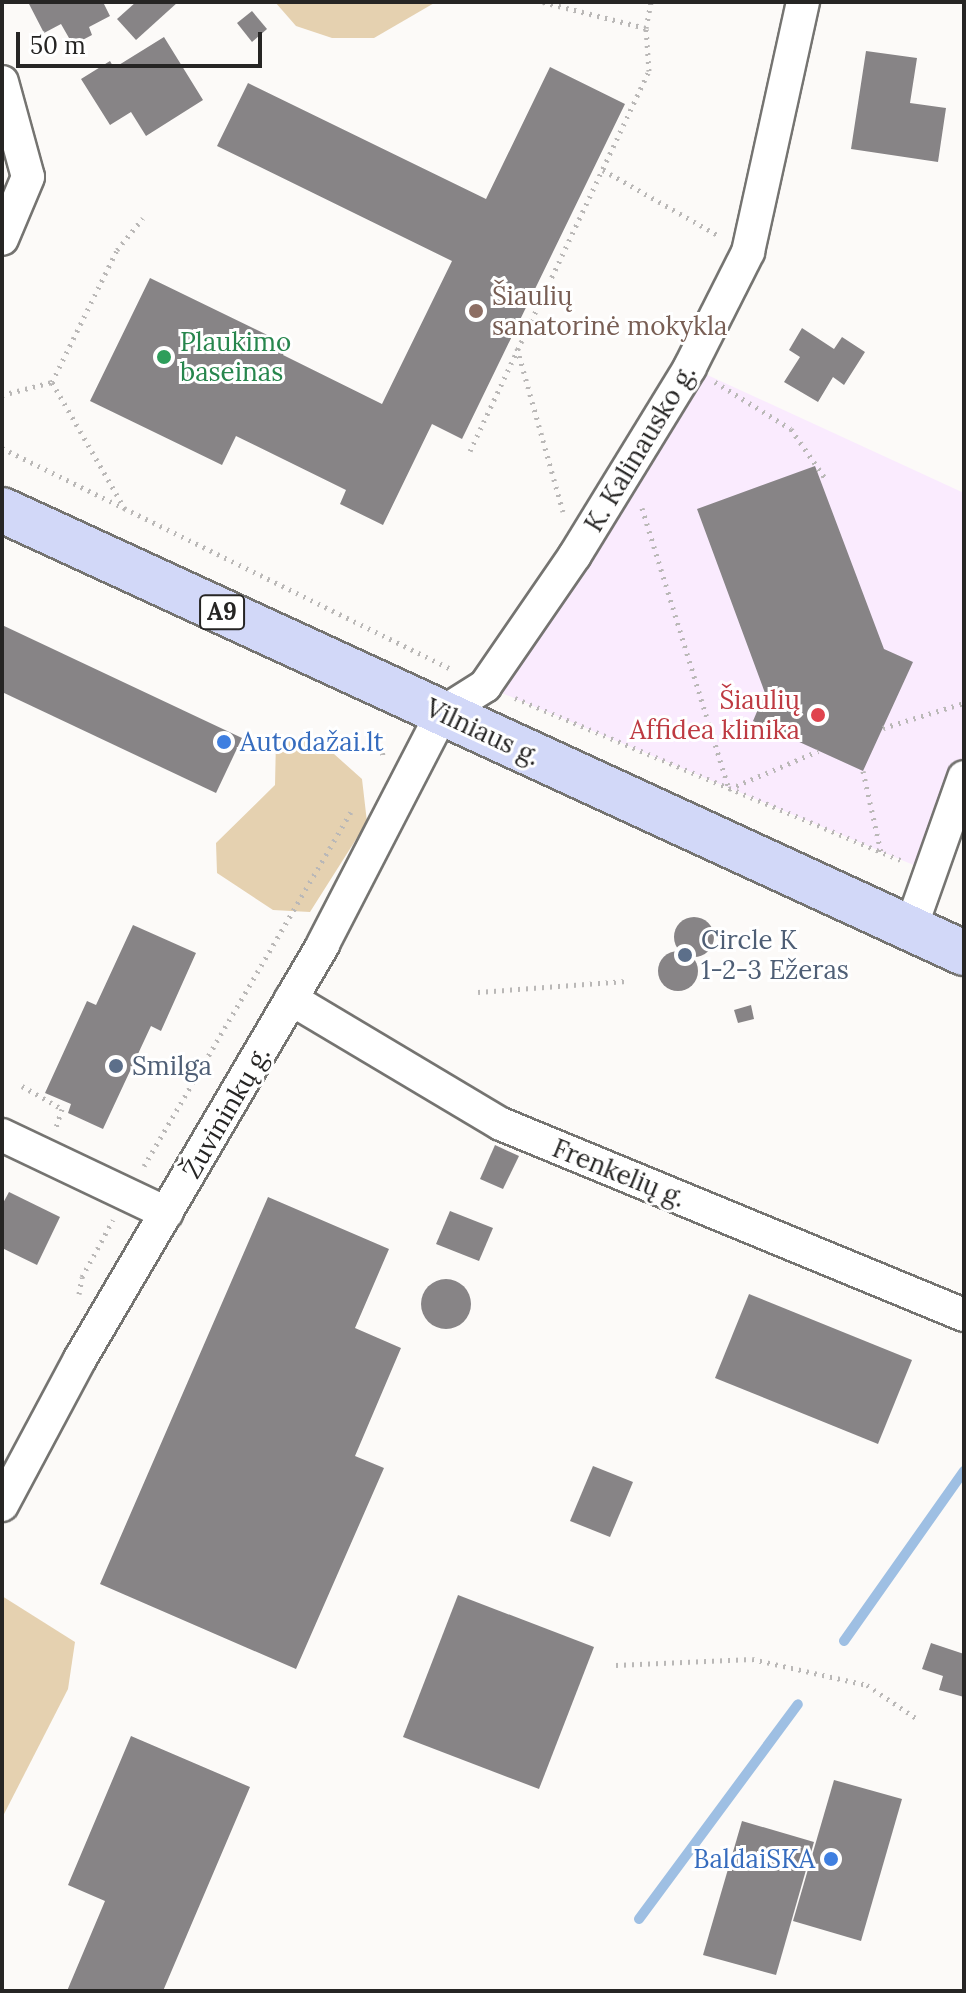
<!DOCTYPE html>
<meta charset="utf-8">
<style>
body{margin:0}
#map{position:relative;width:966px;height:1993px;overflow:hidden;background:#fcfaf8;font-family:Lora,serif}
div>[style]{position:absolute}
.commercial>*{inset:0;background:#faebfe}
.green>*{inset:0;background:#e5d1b0}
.stream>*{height:10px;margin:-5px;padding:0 5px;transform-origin:5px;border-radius:5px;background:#9ebfe3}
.building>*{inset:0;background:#878486}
.round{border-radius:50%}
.path>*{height:5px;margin-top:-2.5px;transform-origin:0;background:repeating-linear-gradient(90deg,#bab8b7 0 2px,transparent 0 8px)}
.roads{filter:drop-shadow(2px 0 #757471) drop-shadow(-2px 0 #757471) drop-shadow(0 2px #757471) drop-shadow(0 -2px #757471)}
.minor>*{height:32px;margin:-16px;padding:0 16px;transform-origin:16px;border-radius:16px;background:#fff}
.trunk>*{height:44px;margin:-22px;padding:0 22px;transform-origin:22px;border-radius:22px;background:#d2d8f8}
.dots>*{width:22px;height:22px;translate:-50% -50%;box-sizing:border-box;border:4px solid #fff;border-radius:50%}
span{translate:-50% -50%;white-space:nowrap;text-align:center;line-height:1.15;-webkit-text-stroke:6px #fff;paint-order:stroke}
.shield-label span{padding:2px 6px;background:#fff;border:2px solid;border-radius:6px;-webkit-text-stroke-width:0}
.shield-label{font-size:24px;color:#262524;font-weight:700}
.education-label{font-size:26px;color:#785e54}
.left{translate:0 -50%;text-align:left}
.leisure-label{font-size:26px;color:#27864d}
.street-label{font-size:26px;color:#262524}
.health-label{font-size:26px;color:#be3a42}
.right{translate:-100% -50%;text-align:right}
.shop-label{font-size:26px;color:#366cbe}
.service-label{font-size:26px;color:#4e5e75}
.frame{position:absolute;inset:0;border:4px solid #262524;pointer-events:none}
.scale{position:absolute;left:16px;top:32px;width:246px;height:36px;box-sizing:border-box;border:4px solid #262524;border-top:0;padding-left:10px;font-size:24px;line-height:28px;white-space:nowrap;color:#262524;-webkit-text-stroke:6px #fff;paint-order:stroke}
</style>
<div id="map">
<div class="commercial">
<i style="clip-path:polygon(690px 367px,964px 493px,964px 777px,928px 871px,485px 686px)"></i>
</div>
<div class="green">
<i style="clip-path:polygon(275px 2px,436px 2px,374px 38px,332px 38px,296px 26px)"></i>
<i style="clip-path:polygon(315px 737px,362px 779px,367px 822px,310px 912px,273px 910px,217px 873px,216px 843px,275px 785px,276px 739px)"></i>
<i style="clip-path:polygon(2px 1596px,75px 1642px,68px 1689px,2px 1818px)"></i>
</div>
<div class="stream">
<i style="left:844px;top:1641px;width:208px;rotate:-54.8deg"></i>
<i style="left:639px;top:1919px;width:267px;rotate:-53.5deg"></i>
</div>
<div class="building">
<i style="clip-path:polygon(28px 2px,103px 2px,110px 16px,89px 27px,92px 35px,73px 45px,61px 24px,44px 33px)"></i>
<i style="clip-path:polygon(136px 2px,178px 2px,136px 40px,117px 19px)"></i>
<i style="clip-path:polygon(252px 11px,267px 29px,252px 42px,237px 23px)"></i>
<i style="clip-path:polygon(164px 37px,203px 100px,146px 136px,131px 112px,110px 125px,81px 79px,110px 61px,114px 68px)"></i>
<i style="clip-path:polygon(866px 51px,917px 58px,910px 103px,946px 108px,938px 162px,851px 149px)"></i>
<i style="clip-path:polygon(550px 67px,625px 104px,462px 439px,432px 424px,383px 525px,340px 504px,346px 490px,236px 436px,222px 465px,90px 401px,150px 278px,288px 345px,283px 355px,382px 404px,452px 261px,217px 146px,248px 83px,486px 199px)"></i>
<i style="clip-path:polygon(802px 328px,834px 349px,842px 337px,865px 352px,844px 385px,833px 377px,818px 402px,784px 382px,800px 357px,789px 350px)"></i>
<i style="clip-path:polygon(815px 466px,884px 649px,913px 662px,863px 771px,753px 721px,765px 693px,697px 509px)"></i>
<i style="clip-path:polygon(2px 625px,242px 738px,216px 793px,2px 692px)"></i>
<i class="round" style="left:674px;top:917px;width:40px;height:40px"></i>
<i style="clip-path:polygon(133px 925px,196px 953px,161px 1031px,151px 1026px,103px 1129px,68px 1113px,71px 1104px,45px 1093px,87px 1001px,96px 1005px)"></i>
<i class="round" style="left:658px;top:951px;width:40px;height:40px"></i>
<i style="clip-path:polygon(751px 1005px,754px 1019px,738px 1023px,734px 1010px)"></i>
<i style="clip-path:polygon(495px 1145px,519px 1156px,503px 1189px,480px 1179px)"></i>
<i style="clip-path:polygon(9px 1192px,60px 1217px,37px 1265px,2px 1248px,2px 1205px)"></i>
<i style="clip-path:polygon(268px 1197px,389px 1249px,355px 1328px,401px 1348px,355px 1456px,384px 1468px,296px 1669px,100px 1584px)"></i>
<i style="clip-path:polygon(450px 1211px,493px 1228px,479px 1261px,436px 1244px)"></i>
<i class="round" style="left:421px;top:1279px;width:50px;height:50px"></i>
<i style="clip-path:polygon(749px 1294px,912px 1360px,878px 1444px,715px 1378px)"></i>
<i style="clip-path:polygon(593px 1466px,633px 1482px,610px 1537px,570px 1521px)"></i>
<i style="clip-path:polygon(458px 1595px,594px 1647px,539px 1789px,403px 1737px)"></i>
<i style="clip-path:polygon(931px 1643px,964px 1654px,964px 1697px,939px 1690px,943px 1676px,922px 1669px)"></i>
<i style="clip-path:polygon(131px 1736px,250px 1787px,163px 1991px,67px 1991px,105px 1901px,68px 1885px)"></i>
<i style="clip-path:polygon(834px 1780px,902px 1799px,861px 1941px,793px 1921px)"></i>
<i style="clip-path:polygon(742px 1821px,814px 1842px,776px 1975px,703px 1955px)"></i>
</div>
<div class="path">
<i style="left:543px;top:2px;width:106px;rotate:14.2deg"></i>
<i style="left:603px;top:170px;width:133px;rotate:29.6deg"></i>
<i style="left:517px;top:348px;width:170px;rotate:74.3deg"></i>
<i style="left:715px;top:382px;width:89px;rotate:31.7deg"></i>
<i style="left:791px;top:429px;width:63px;rotate:55.3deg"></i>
<i style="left:2px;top:395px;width:52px;rotate:-14.6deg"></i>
<i style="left:2px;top:448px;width:500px;rotate:26.21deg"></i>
<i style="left:470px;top:451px;width:420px;rotate:-64.8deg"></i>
<i style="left:649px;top:71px;width:43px;rotate:-94deg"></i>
<i style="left:646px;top:28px;width:26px;rotate:-79deg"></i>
<i style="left:642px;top:508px;width:294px;rotate:72.8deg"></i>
<i style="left:729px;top:789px;width:97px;rotate:-23.1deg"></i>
<i style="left:125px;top:509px;width:146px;rotate:-119.9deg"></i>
<i style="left:52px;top:382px;width:147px;rotate:-63.8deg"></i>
<i style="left:117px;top:250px;width:41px;rotate:-50.9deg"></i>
<i style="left:515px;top:698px;width:418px;rotate:22.8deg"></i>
<i style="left:883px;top:728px;width:85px;rotate:-17.2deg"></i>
<i style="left:380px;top:737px;width:18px;rotate:81deg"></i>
<i style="left:863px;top:771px;width:83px;rotate:77.5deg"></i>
<i style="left:478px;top:992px;width:149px;rotate:-4.2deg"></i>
<i style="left:22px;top:1086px;width:46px;rotate:29.9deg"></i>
<i style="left:62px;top:1109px;width:20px;rotate:108deg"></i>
<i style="left:144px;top:1166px;width:410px;rotate:-59.7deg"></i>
<i style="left:79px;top:1294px;width:17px;rotate:-80deg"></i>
<i style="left:82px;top:1277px;width:65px;rotate:-61.5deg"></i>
<i style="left:616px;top:1665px;width:136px;rotate:-2.5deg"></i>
<i style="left:752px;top:1659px;width:118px;rotate:12.7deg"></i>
<i style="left:867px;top:1685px;width:59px;rotate:34deg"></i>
</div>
<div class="roads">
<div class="minor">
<i style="left:2px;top:82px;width:98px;rotate:74.7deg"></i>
<i style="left:28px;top:177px;width:67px;rotate:112.8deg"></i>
<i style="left:911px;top:927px;width:159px;rotate:-70.5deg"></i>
<i style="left:291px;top:999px;width:244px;rotate:30.8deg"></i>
<i style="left:501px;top:1124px;width:501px;rotate:22.42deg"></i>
<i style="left:2px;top:1135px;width:182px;rotate:25.4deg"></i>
<i style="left:2px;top:1505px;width:166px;rotate:-61.9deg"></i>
<i style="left:80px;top:1359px;width:481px;rotate:-59.6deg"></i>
<i style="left:323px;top:944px;width:260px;rotate:-62.7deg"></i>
<i style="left:442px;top:713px;width:51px;rotate:-32.1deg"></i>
<i style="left:485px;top:686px;width:159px;rotate:-55.5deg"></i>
<i style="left:575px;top:555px;width:220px;rotate:-58.5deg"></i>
<i style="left:690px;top:367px;width:129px;rotate:-63.2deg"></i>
<i style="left:748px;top:252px;width:256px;rotate:-77.6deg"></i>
</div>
<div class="trunk">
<i style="left:2px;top:510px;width:1059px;rotate:24.73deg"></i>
</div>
</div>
<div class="dots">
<i style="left:476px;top:311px;background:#8d6e63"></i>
<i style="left:164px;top:357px;background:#2e9e5b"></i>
<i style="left:818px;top:715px;background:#e0444e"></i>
<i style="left:224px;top:742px;background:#3f7fe0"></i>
<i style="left:685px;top:955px;background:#5c6f8a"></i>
<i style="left:116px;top:1066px;background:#5c6f8a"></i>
<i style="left:831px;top:1859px;background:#3f7fe0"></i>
</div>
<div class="shield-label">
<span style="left:222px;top:612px">A9</span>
</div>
<div class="education-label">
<span class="left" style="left:492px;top:311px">Šiaulių<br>sanatorinė mokykla</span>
</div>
<div class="leisure-label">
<span class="left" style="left:180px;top:357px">Plaukimo<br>baseinas</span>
</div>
<div class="street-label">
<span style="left:640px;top:448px;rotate:-59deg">K. Kalinausko g.</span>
<span style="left:483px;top:732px;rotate:25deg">Vilniaus g.</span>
<span style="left:226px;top:1112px;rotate:-60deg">Žuvininkų g.</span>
<span style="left:619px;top:1173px;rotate:22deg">Frenkelių g.</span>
</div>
<div class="health-label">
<span class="right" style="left:800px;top:715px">Šiaulių<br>Affidea klinika</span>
</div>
<div class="shop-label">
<span class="left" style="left:240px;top:742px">Autodažai.lt</span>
<span class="right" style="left:815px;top:1859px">BaldaiSKA</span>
</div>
<div class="service-label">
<span class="left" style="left:701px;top:955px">Circle K<br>1-2-3 Ežeras</span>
<span class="left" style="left:132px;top:1066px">Smilga</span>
</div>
<div class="frame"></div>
<div class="scale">50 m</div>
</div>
